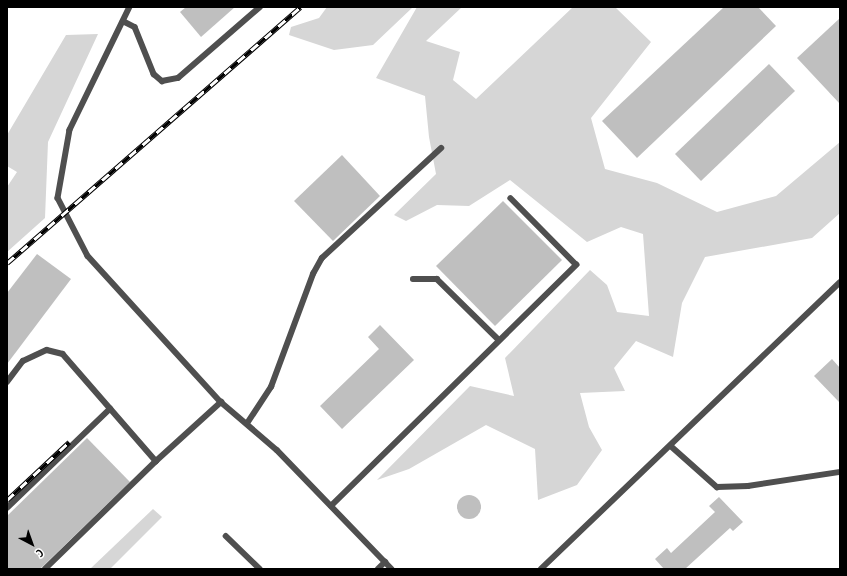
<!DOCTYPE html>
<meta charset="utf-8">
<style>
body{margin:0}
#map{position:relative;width:847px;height:576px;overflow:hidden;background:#fff;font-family:"PT Sans Narrow",sans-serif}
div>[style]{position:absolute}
.green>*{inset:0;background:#d6d6d6}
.building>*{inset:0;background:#bfbfbf}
.round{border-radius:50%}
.service>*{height:5.5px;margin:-2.75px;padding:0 2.75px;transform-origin:2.75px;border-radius:2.75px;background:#4f4f4f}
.rail>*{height:4.5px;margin-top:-2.25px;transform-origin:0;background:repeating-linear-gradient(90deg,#fff 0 9px,#000 0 18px);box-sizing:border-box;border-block:1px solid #000}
span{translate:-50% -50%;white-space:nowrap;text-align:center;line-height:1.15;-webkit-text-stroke:4px #fff;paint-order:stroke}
.frame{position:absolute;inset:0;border:8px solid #000;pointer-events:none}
.north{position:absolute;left:12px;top:524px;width:40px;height:40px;-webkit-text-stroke:3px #fff;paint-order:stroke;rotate:139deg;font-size:11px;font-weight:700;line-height:16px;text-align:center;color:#000}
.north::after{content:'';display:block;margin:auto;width:14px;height:18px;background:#000;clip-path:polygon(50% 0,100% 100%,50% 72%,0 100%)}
</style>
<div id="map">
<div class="green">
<i style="clip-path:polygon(327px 7px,413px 7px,373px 45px,334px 50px,289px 35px,291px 27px,319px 18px)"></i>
<i style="clip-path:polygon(417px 7px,462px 7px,426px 41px,460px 52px,453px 80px,476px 99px,573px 7px,615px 7px,651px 42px,591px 118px,605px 169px,657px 183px,717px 212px,776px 196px,840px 142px,840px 213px,812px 238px,705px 257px,682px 303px,673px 357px,636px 341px,614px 368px,625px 391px,580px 393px,589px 427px,602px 450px,577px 485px,538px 500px,535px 449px,486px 425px,409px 469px,377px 480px,470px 386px,514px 396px,505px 358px,590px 270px,607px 285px,617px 312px,649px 316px,643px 234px,621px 227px,587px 242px,510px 180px,469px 206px,437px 205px,406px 221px,394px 215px,436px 174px,429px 137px,425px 96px,376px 78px)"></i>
<i style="clip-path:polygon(98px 34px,48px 142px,45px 218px,7px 252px,7px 187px,17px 172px,7px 166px,7px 135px,66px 35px)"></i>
<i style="clip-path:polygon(153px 509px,162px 517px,110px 569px,90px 569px)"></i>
</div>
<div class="building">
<i style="clip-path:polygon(186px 7px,235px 7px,201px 37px,180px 12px)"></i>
<i style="clip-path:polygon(724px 7px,758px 7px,776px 26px,637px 158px,602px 121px)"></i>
<i style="clip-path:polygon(840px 18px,840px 104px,797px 58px)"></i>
<i style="clip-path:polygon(769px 64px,795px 91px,701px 181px,675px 154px)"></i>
<i style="clip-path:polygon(342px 155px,380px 196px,333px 241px,294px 201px)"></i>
<i style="clip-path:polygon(503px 201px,562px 260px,495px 326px,436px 266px)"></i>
<i style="clip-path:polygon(37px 254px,71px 279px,7px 364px,7px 293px)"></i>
<i style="clip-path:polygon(380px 325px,414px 360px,342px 429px,320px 406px,379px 349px,368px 337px)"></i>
<i style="clip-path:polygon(832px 359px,840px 368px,840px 403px,814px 376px)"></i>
<i style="clip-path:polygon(87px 438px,130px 482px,40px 569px,7px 569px,7px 516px)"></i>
<i class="round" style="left:457px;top:495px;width:24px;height:24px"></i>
<i style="clip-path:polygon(719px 497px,743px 522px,733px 531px,730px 528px,685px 569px,664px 569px,655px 559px,667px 548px,671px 553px,715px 512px,709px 506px)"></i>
</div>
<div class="service">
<i style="left:130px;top:7px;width:137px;rotate:116deg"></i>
<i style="left:70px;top:130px;width:69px;rotate:100deg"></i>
<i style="left:58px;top:198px;width:65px;rotate:62.7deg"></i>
<i style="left:88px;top:256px;width:197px;rotate:47.7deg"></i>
<i style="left:123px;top:21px;width:13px;rotate:27deg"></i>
<i style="left:135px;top:27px;width:51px;rotate:68deg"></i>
<i style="left:154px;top:74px;width:11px;rotate:41deg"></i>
<i style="left:162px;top:81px;width:16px;rotate:-11deg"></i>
<i style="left:178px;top:78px;width:108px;rotate:-40.9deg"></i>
<i style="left:413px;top:279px;width:24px"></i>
<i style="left:437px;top:279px;width:87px;rotate:44.5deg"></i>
<i style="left:7px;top:382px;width:26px;rotate:-53deg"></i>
<i style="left:23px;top:361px;width:26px;rotate:-25deg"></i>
<i style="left:47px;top:350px;width:16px;rotate:14deg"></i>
<i style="left:63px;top:354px;width:142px;rotate:49deg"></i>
<i style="left:156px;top:461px;width:88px;rotate:-42.2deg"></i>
<i style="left:221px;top:402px;width:74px;rotate:40.6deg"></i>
<i style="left:277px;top:450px;width:165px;rotate:46deg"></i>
<i style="left:248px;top:422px;width:42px;rotate:-56.7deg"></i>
<i style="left:271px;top:387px;width:121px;rotate:-69.6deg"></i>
<i style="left:313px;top:274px;width:18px;rotate:-61deg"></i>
<i style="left:322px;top:258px;width:162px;rotate:-42.7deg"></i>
<i style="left:671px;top:446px;width:62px;rotate:41.7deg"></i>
<i style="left:717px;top:487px;width:31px;rotate:-2deg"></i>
<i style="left:748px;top:486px;width:93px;rotate:-8.7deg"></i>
<i style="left:331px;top:506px;width:344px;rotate:-44.5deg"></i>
<i style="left:576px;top:265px;width:93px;rotate:-134.6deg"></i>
<i style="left:7px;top:508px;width:143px;rotate:-43.9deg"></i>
<i style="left:226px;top:536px;width:47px;rotate:44.1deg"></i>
<i style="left:45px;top:569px;width:155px;rotate:-44.2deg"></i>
<i style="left:378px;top:569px;width:10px;rotate:-45deg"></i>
<i style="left:541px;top:569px;width:414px;rotate:-43.8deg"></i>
</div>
<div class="rail">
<i style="left:7px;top:263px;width:389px;rotate:-41.1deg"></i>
<i style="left:7px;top:500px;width:85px;rotate:-43.1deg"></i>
</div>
<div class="frame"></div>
<div class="north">С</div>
</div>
